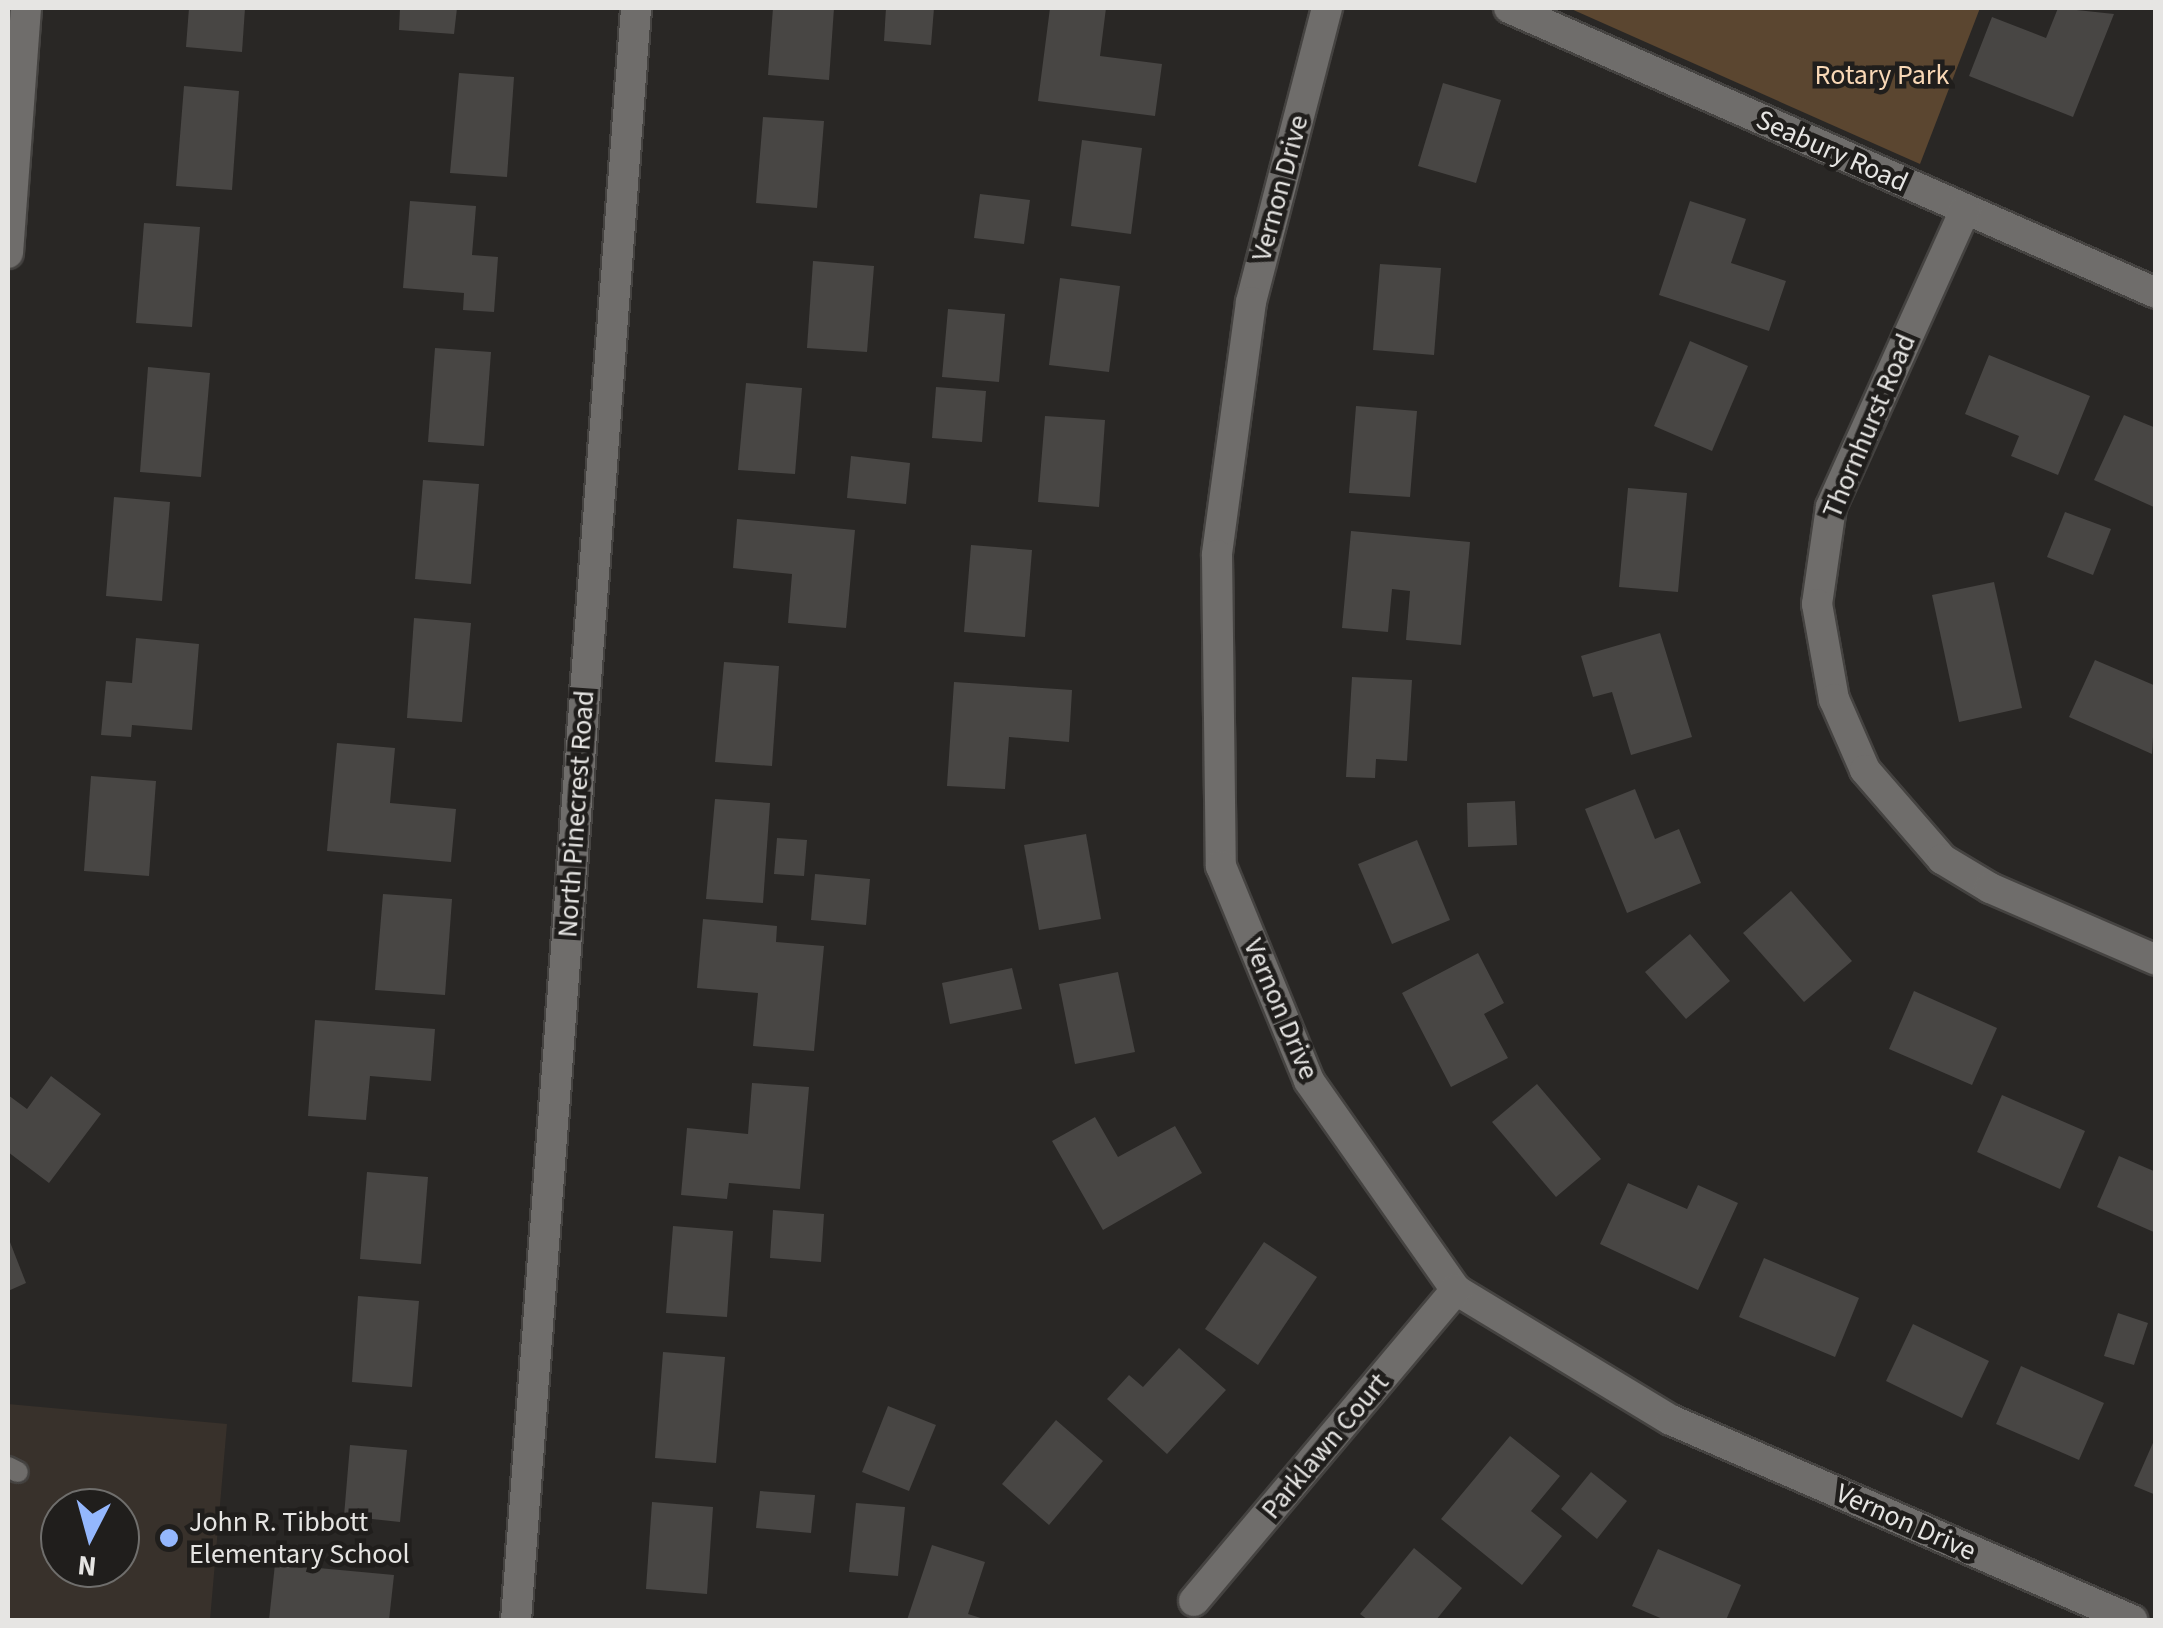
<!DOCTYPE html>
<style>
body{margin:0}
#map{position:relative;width:2163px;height:1628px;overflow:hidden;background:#292725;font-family:"Source Sans 3",sans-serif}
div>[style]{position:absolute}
.built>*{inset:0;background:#38312b}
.green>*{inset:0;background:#5b4630}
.building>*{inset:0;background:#484644}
.roads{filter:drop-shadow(2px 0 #454341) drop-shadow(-2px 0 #454341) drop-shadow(0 2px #454341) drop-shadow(0 -2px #454341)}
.service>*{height:20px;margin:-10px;padding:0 10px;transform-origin:10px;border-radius:10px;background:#6f6d6b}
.minor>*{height:30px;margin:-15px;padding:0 15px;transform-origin:15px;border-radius:15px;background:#6f6d6b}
.tertiary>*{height:30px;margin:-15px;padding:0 15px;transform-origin:15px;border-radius:15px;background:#6f6d6b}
.dots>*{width:28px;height:28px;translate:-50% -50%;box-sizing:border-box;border:5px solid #201e1c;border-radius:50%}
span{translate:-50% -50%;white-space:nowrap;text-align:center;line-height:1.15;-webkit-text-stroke:9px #201e1c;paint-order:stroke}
.park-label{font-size:28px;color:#f9d8b6}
.street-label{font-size:28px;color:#e6e5e3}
.poi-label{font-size:28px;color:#e6e5e3}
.left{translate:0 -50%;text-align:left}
.frame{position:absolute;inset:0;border:10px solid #e6e5e3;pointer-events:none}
.north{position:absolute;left:40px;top:1488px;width:100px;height:100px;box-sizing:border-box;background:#201e1c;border:2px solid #6f6e6c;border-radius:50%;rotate:186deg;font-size:28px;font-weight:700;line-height:40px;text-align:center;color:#e6e5e3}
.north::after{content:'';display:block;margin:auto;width:35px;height:45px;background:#94b7fd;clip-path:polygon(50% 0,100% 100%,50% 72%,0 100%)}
</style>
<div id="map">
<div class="built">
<i style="clip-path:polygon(evenodd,8px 1404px,227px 1424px,210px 1620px,8px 1620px,8px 1404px,60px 1508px,120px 1508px,120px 1568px,60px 1568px,60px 1508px)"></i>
</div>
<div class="green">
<i style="clip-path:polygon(1569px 8px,1980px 8px,1920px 164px)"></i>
</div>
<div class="building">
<i style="clip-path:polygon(189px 8px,245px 8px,242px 52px,186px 47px)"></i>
<i style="clip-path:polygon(400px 8px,457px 8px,454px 34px,399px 30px)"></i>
<i style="clip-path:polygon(773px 8px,834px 8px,829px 80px,768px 75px)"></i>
<i style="clip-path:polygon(886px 8px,934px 8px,931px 45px,884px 41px)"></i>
<i style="clip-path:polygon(1050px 8px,1106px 8px,1100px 56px,1162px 64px,1155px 116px,1038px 101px)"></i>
<i style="clip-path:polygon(2058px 8px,2114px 14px,2073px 117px,1969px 76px,1992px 17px,2046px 38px)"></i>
<i style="clip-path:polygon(459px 73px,514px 77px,507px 177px,450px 173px)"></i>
<i style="clip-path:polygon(1443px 83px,1501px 100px,1476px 183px,1418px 166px)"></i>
<i style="clip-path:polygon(184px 86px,239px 91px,232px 190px,176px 186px)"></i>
<i style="clip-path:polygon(763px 117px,824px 121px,817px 208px,756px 203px)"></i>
<i style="clip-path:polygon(1082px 140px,1142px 148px,1131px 234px,1071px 226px)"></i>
<i style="clip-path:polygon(980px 194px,1030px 200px,1024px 244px,974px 238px)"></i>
<i style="clip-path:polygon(410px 201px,476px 206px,472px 255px,498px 257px,494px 312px,463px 310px,464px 293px,403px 288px)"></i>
<i style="clip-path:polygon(1690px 201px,1746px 219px,1731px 263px,1786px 281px,1769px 331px,1659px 295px)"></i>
<i style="clip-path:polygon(144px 223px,200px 227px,192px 327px,136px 323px)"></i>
<i style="clip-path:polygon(813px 261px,874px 266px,867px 352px,807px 348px)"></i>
<i style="clip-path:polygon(1380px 264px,1441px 268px,1434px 355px,1373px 350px)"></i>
<i style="clip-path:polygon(1060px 278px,1120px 286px,1109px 372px,1049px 365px)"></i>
<i style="clip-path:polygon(948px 309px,1005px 314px,999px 382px,942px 377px)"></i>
<i style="clip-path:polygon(1690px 341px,1748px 366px,1712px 451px,1654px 426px)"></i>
<i style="clip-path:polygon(435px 348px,491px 352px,484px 446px,428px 442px)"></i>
<i style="clip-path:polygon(1989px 355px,2090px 396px,2058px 475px,2011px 456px,2019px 436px,1965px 414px)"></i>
<i style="clip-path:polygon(148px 367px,210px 373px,201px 477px,140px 472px)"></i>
<i style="clip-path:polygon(746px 383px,802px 388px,795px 474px,738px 470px)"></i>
<i style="clip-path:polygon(936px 387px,986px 391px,982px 442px,932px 438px)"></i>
<i style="clip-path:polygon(1356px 406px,1417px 411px,1410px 497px,1349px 493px)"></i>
<i style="clip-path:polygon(2124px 415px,2156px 428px,2156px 508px,2094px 480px)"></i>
<i style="clip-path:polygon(1045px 416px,1105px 420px,1099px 507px,1038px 502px)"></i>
<i style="clip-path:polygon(851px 456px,910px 463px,906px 504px,847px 498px)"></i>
<i style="clip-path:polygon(423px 480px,479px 484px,471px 584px,415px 579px)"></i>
<i style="clip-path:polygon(1628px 488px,1687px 493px,1678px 592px,1619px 587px)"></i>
<i style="clip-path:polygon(114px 497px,170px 502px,162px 601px,106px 596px)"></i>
<i style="clip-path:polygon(2065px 512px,2111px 529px,2093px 575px,2047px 557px)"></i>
<i style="clip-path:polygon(737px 519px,855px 530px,846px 628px,788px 623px,792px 574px,733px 568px)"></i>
<i style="clip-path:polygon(1351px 531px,1470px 542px,1461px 645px,1406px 640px,1410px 591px,1392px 589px,1388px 632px,1342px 628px)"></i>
<i style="clip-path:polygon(971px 545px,1032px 550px,1025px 637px,964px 632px)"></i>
<i style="clip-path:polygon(1994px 582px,2022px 708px,1959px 722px,1932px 595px)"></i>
<i style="clip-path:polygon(414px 618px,471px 623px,462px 722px,407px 718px)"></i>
<i style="clip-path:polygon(1660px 633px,1692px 737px,1631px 755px,1612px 692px,1593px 697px,1581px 656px)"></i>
<i style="clip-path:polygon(136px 638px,199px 644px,192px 730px,132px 725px,131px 737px,101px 735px,106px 681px,132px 683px)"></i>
<i style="clip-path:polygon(2095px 660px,2156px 686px,2152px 754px,2069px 717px)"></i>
<i style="clip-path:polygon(724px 662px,779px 666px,772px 766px,715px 762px)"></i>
<i style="clip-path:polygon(1352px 677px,1412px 680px,1407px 761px,1376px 759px,1375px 778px,1346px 777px)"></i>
<i style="clip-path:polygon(954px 682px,1072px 690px,1069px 742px,1009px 737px,1005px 789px,947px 786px)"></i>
<i style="clip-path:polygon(337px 743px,395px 748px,390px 803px,456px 809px,451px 862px,327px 851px)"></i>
<i style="clip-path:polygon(91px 776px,156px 781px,149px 876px,84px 871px)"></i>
<i style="clip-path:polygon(1635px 789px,1655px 839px,1679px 829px,1701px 883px,1627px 913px,1585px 809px)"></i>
<i style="clip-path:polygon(715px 799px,770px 803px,763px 903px,706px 899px)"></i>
<i style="clip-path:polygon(1515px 801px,1517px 845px,1468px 847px,1467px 803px)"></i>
<i style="clip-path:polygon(1086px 834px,1101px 919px,1039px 930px,1024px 845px)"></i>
<i style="clip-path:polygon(777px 838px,807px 840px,804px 876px,774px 874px)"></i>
<i style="clip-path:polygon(1417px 840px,1450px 920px,1392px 944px,1358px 864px)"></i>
<i style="clip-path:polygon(815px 874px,870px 879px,866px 925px,811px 920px)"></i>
<i style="clip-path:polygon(1791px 891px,1852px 961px,1804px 1002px,1743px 933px)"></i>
<i style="clip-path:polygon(383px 894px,452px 899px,445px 995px,375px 990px)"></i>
<i style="clip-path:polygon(703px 919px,777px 926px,776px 942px,824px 946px,814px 1051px,753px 1046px,758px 993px,697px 988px)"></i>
<i style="clip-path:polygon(1690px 934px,1730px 981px,1686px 1019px,1645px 972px)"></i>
<i style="clip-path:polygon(1478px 953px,1504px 1003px,1484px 1014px,1508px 1058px,1451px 1087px,1402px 993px)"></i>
<i style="clip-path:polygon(1012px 968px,1022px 1009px,950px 1024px,942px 983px)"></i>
<i style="clip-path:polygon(1118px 972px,1135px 1052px,1075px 1064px,1059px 984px)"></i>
<i style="clip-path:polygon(1914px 991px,1997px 1028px,1972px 1085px,1889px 1049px)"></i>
<i style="clip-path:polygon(315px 1020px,435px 1029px,431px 1081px,370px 1076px,366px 1120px,308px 1116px)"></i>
<i style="clip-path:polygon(51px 1076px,101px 1114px,49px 1183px,8px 1152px,8px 1095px,27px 1109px)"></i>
<i style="clip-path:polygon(752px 1083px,809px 1087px,800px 1189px,729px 1183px,727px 1199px,681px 1195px,687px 1128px,748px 1134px)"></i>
<i style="clip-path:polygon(1537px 1084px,1601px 1159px,1556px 1197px,1492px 1122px)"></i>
<i style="clip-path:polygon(2002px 1095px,2085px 1131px,2060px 1189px,1977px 1152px)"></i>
<i style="clip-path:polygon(1095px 1117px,1118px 1157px,1175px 1126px,1202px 1173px,1103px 1230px,1052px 1141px)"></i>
<i style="clip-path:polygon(2119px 1156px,2156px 1172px,2156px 1233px,2097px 1207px)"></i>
<i style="clip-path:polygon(367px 1172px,428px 1177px,421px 1264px,360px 1259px)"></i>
<i style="clip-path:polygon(1628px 1183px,1687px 1209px,1698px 1185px,1738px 1203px,1698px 1290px,1600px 1244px)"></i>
<i style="clip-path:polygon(773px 1210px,824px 1214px,821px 1262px,770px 1258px)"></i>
<i style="clip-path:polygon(673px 1226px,733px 1231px,727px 1317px,666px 1313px)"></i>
<i style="clip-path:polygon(8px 1237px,26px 1283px,8px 1291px)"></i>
<i style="clip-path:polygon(1264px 1242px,1317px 1277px,1258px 1365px,1205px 1329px)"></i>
<i style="clip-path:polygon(1764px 1258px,1859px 1298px,1835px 1357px,1739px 1317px)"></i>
<i style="clip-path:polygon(358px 1296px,419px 1301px,412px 1387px,352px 1382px)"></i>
<i style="clip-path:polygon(2118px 1313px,2148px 1323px,2134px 1365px,2104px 1356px)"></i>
<i style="clip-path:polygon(1913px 1324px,1989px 1361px,1962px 1418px,1886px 1381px)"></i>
<i style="clip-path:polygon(1179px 1348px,1226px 1390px,1167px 1454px,1107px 1399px,1129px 1375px,1143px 1387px)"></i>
<i style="clip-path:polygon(663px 1352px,725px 1357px,716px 1463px,655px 1458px)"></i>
<i style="clip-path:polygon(2021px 1366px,2104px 1403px,2079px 1460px,1996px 1424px)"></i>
<i style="clip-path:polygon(888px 1406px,936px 1425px,909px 1491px,862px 1472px)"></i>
<i style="clip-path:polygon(1056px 1420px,1103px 1461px,1049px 1525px,1002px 1484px)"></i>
<i style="clip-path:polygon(1510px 1436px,1560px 1476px,1531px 1511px,1562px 1536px,1522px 1585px,1441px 1519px)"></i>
<i style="clip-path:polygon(2156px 1436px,2156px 1495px,2134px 1486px)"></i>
<i style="clip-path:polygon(350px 1445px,407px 1450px,400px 1522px,344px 1516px)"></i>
<i style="clip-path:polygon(1591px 1472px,1627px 1501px,1597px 1539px,1561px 1509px)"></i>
<i style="clip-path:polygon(760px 1491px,815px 1495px,811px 1533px,756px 1528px)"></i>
<i style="clip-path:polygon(652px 1502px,713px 1507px,707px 1594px,646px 1589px)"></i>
<i style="clip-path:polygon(856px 1503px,905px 1507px,898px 1576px,849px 1572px)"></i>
<i style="clip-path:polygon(932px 1545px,985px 1562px,968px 1614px,987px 1620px,907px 1620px)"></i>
<i style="clip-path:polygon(1414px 1548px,1462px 1588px,1436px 1620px,1368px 1620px,1360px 1614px)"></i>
<i style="clip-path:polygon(1658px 1549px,1741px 1585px,1726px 1620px,1665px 1620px,1632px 1606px)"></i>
<i style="clip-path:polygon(275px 1564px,394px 1575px,389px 1620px,269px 1620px)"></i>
</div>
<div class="roads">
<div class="service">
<i style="left:8px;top:1467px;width:11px;rotate:27deg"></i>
</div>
<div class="minor">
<i style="left:1327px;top:8px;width:304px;rotate:104.5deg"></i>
<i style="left:1251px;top:302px;width:255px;rotate:97.7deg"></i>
<i style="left:1217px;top:555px;width:311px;rotate:89.3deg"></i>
<i style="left:1221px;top:866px;width:232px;rotate:67.7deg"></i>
<i style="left:1309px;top:1081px;width:256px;rotate:54.9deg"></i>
<i style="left:1456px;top:1290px;width:251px;rotate:31.2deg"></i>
<i style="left:1671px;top:1420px;width:503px;rotate:23.45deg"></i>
<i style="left:1509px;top:8px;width:707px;rotate:23.77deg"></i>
<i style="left:1965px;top:210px;width:326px;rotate:114.3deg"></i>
<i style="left:1831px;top:507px;width:98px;rotate:98.2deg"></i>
<i style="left:1817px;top:604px;width:97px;rotate:79.9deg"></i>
<i style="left:1834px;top:699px;width:77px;rotate:66.4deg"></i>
<i style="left:1865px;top:770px;width:118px;rotate:49.1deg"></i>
<i style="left:1942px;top:859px;width:56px;rotate:31.1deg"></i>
<i style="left:1990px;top:888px;width:181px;rotate:23.4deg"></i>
<i style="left:8px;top:253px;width:246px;rotate:-85.8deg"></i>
<i style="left:1194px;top:1601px;width:407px;rotate:-49.9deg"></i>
</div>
<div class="tertiary">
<i style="left:516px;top:1620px;width:1616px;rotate:-85.74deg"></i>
</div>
</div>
<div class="dots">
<i style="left:169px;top:1538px;background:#94b7fd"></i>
</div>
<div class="park-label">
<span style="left:1882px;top:75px">Rotary Park</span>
</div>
<div class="street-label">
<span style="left:1832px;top:151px;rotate:24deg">Seabury Road</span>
<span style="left:1280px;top:188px;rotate:-75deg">Vernon Drive</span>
<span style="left:1869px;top:426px;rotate:-67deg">Thornhurst Road</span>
<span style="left:576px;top:814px;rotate:-86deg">North Pinecrest Road</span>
<span style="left:1281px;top:1009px;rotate:67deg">Vernon Drive</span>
<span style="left:1325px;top:1446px;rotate:-50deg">Parklawn Court</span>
<span style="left:1906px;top:1522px;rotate:24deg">Vernon Drive</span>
</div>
<div class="poi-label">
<span class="left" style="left:189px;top:1538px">John R. Tibbott<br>Elementary School</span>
</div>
<div class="frame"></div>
<div class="north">N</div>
</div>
